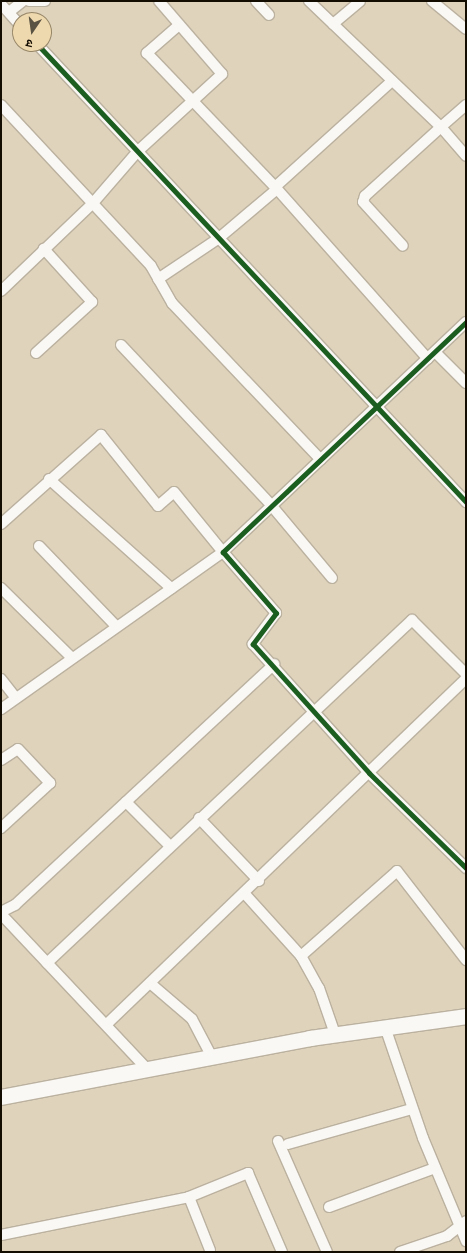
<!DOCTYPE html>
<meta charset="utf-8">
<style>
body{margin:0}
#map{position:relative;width:467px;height:1253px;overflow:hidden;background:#dfd3bc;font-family:Georgia,"Noto Sans Devanagari",serif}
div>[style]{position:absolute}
.roads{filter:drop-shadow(1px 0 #bbb19f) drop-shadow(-1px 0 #bbb19f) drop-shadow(0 1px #bbb19f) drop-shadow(0 -1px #bbb19f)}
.street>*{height:10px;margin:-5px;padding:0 5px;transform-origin:5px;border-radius:5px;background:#faf8f5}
.secondary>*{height:15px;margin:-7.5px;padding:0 7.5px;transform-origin:7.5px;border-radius:7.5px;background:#faf8f5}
.cycleway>*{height:5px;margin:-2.5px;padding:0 2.5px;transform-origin:2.5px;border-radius:2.5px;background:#1b5e20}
span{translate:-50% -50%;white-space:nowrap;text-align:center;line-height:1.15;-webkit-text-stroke:3px #eed8ad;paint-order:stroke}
.frame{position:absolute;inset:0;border:2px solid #130c01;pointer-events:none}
.north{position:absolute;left:12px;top:12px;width:40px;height:40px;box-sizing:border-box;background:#eed8ad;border:1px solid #968668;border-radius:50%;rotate:193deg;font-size:11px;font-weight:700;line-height:16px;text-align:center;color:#130c01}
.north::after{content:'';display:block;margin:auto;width:14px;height:18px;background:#5a5242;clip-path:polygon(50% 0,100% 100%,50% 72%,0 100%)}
</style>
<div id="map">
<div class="roads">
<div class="street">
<i style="left:29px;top:1px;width:16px"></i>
<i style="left:256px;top:1px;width:19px;rotate:47deg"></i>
<i style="left:309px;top:1px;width:182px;rotate:43.7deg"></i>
<i style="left:441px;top:127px;width:103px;rotate:137.8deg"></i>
<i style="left:365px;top:196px;width:6px;rotate:108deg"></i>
<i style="left:363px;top:202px;width:59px;rotate:47.7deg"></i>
<i style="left:432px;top:1px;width:44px;rotate:39.5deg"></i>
<i style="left:1px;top:4px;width:28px;rotate:48deg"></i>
<i style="left:9px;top:12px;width:18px;rotate:-38deg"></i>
<i style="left:333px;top:24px;width:35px;rotate:-40deg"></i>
<i style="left:179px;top:25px;width:43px;rotate:138.8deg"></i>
<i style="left:147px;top:53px;width:188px;rotate:46.3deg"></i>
<i style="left:277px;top:189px;width:227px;rotate:48.4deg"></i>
<i style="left:37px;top:44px;width:628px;rotate:46.87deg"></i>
<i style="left:1px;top:105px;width:220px;rotate:47deg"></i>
<i style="left:151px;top:266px;width:43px;rotate:60.4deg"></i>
<i style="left:172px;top:303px;width:216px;rotate:46.5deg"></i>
<i style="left:466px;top:105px;width:33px;rotate:139deg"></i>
<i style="left:441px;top:127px;width:38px;rotate:49deg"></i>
<i style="left:275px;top:187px;width:158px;rotate:-42.2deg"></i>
<i style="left:158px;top:279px;width:73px;rotate:-33.9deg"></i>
<i style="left:219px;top:238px;width:76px;rotate:-40.2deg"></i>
<i style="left:1px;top:291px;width:127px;rotate:-43.7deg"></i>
<i style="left:93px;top:203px;width:69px;rotate:-49.1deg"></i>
<i style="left:138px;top:151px;width:114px;rotate:-42.5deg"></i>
<i style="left:222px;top:74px;width:96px;rotate:-130.8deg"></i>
<i style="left:466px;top:322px;width:335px;rotate:136.6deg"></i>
<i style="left:223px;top:552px;width:81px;rotate:49deg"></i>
<i style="left:276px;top:613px;width:39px;rotate:127deg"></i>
<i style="left:253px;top:644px;width:173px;rotate:48deg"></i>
<i style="left:369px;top:773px;width:136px;rotate:44.4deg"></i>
<i style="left:121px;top:345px;width:219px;rotate:46.8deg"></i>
<i style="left:271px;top:505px;width:95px;rotate:50.1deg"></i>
<i style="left:435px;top:352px;width:44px;rotate:45deg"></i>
<i style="left:36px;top:353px;width:76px;rotate:-42.3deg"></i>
<i style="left:92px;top:302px;width:72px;rotate:-132.2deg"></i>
<i style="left:49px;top:479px;width:164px;rotate:41.8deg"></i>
<i style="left:1px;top:524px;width:134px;rotate:-41.7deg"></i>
<i style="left:101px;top:435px;width:91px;rotate:51.2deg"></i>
<i style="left:158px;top:506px;width:21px;rotate:-41deg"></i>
<i style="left:174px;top:492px;width:77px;rotate:50.8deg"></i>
<i style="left:223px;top:552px;width:272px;rotate:144.7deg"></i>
<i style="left:39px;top:546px;width:111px;rotate:46.1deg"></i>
<i style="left:1px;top:588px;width:98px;rotate:44.6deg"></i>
<i style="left:1px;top:679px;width:24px;rotate:52deg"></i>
<i style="left:1px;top:760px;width:20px;rotate:-33deg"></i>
<i style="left:18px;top:749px;width:47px;rotate:46.7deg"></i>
<i style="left:50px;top:783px;width:67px;rotate:137.4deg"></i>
<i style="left:126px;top:802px;width:62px;rotate:45deg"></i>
<i style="left:199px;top:818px;width:87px;rotate:46.4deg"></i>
<i style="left:245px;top:894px;width:84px;rotate:47.9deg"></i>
<i style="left:301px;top:956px;width:37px;rotate:61deg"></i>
<i style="left:319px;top:988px;width:49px;rotate:70.8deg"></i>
<i style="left:1px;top:912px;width:16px;rotate:-27deg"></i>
<i style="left:15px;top:905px;width:354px;rotate:-42.9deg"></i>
<i style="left:1px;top:914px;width:214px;rotate:46.7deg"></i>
<i style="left:301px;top:956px;width:128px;rotate:-41.5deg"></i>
<i style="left:397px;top:871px;width:113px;rotate:52.2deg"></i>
<i style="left:47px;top:963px;width:501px;rotate:-43.22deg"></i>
<i style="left:412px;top:620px;width:76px;rotate:45deg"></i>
<i style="left:150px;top:983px;width:55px;rotate:40.6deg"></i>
<i style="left:192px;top:1019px;width:45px;rotate:62.3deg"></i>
<i style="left:107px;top:1024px;width:499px;rotate:-43.9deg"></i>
<i style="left:385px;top:1027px;width:117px;rotate:71.1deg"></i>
<i style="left:423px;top:1138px;width:112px;rotate:67.3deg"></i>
<i style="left:278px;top:1141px;width:121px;rotate:66.2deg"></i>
<i style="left:288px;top:1144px;width:129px;rotate:-15.8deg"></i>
<i style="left:189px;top:1197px;width:64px;rotate:-22.1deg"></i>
<i style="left:248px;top:1173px;width:86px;rotate:66.7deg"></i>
<i style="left:329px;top:1207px;width:113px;rotate:-20.2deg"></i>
<i style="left:1px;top:1235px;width:192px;rotate:-11.4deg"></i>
<i style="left:189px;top:1197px;width:57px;rotate:68.4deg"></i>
<i style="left:400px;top:1252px;width:50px;rotate:-18.8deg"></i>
<i style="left:447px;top:1236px;width:24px;rotate:-38deg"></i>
</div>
<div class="secondary">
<i style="left:1px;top:1097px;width:315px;rotate:-10.8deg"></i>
<i style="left:310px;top:1038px;width:158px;rotate:-8deg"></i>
</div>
</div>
<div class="cycleway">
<i style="left:37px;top:44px;width:628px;rotate:46.87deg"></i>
<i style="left:466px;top:322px;width:335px;rotate:136.6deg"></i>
<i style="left:223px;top:552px;width:81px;rotate:49deg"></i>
<i style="left:276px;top:613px;width:39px;rotate:127deg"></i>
<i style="left:253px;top:644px;width:173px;rotate:48deg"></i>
<i style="left:369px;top:773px;width:136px;rotate:44.4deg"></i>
</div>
<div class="frame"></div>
<div class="north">उ</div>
</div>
